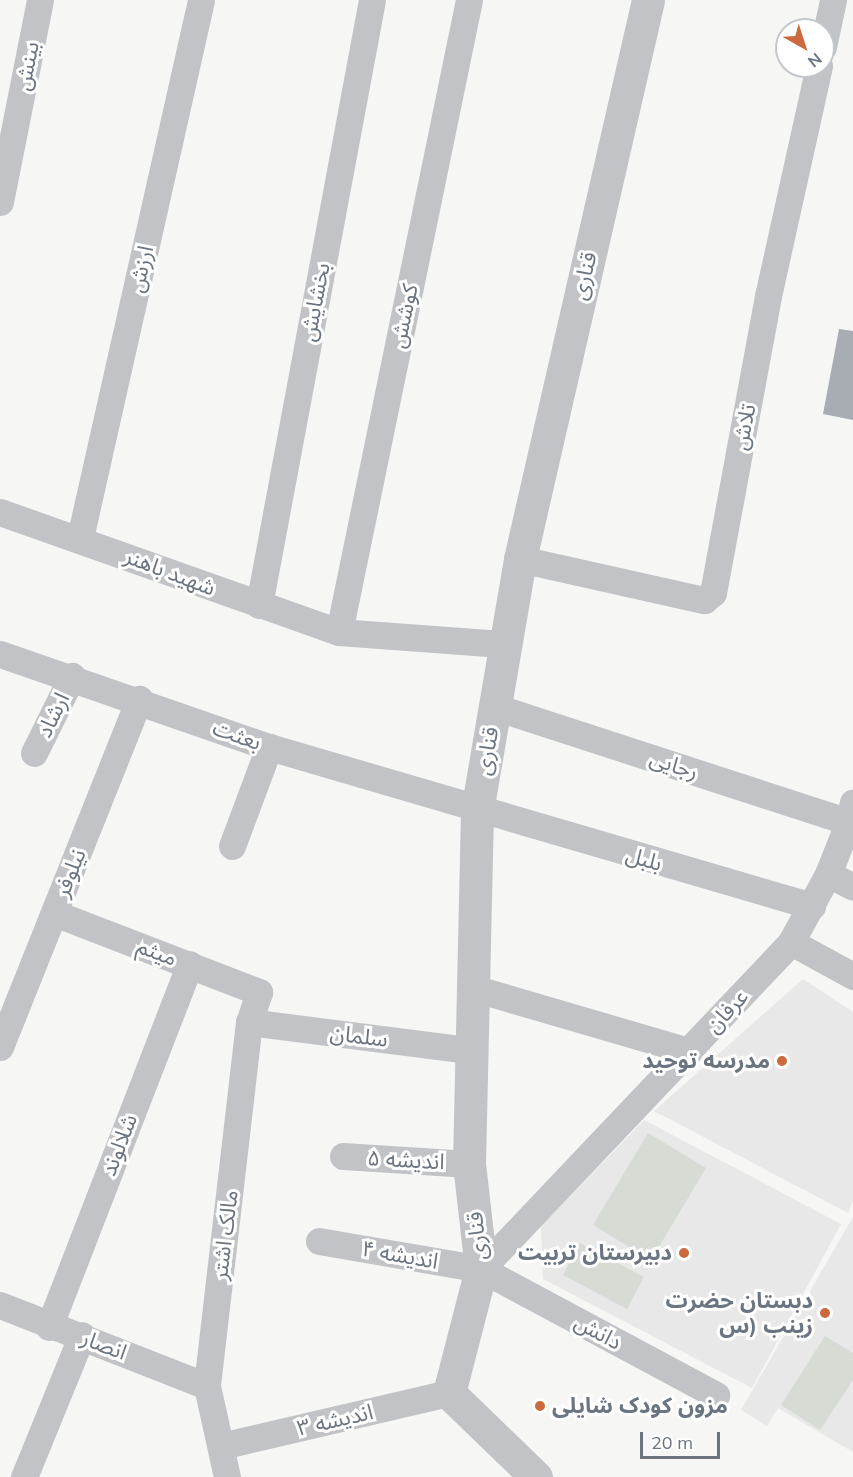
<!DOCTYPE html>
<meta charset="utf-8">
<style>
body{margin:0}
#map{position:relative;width:853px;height:1477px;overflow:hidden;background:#f6f7f4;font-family:Mulish,"Noto Sans Arabic",sans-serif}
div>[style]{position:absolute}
.built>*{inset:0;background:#e7e8e7}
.green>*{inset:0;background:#d6dbd4}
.building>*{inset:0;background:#a8adb3}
.minor>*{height:27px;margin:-13.5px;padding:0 13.5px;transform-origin:13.5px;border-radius:13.5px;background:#c1c3c7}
.tertiary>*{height:33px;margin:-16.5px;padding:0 16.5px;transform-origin:16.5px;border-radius:16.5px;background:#c1c3c7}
.dots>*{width:16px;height:16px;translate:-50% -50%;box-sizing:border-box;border:3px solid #fff;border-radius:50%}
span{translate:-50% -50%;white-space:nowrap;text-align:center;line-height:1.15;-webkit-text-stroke:6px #fff;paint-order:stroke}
.street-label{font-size:22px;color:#6a7581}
.poi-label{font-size:22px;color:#6a7581;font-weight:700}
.right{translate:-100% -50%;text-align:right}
.left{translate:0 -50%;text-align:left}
.north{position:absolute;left:775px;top:18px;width:60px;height:60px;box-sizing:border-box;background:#fff;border:2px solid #c3c8cd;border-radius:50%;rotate:141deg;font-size:16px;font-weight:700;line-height:24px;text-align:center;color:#6a7581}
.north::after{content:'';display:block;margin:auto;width:21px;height:27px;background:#cd693e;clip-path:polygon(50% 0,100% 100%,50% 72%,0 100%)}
.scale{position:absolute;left:640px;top:1432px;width:80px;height:27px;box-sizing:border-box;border:3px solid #6a7581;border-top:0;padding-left:8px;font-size:18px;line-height:21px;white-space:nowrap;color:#6a7581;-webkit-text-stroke:4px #fff;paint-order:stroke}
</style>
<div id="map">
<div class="built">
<i style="clip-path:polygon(803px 979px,853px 1012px,853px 1201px,848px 1213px,654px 1111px)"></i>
<i style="clip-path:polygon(644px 1120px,841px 1224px,752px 1388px,543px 1279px,541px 1226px)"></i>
<i style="clip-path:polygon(853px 1217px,853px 1452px,778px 1408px,767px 1426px,741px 1410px)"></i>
</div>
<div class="green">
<i style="clip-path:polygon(648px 1133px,706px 1168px,651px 1260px,593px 1225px)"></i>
<i style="clip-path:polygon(580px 1243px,644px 1277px,627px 1309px,563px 1275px)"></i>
<i style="clip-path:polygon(825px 1336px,853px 1353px,853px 1380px,820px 1430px,781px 1405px)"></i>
</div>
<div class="building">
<i style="clip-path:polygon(839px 329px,853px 331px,853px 420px,823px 414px)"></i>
</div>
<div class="minor">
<i style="left:823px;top:47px;width:48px;rotate:-78deg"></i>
<i style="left:0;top:202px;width:206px;rotate:-78.8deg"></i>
<i style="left:0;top:512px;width:360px;rotate:19.5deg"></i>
<i style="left:339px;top:632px;width:163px;rotate:4.2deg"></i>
<i style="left:80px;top:538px;width:551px;rotate:-77.32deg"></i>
<i style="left:520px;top:559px;width:189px;rotate:12.6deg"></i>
<i style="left:704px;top:600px;width:11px;rotate:-38deg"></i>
<i style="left:713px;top:593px;width:302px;rotate:-79.5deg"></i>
<i style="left:768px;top:296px;width:236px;rotate:-77.5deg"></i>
<i style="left:259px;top:605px;width:615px;rotate:-79.42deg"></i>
<i style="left:339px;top:632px;width:645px;rotate:-78.38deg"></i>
<i style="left:0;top:654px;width:285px;rotate:19.1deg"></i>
<i style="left:269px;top:747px;width:566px;rotate:16.32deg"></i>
<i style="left:495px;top:707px;width:376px;rotate:18deg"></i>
<i style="left:34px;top:753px;width:86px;rotate:-63.7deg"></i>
<i style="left:232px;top:846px;width:106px;rotate:-69.5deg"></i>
<i style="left:828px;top:874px;width:28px;rotate:27deg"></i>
<i style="left:54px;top:913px;width:220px;rotate:21.1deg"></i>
<i style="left:259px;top:992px;width:32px;rotate:108deg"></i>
<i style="left:249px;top:1022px;width:366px;rotate:96.6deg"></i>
<i style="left:207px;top:1386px;width:93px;rotate:77.6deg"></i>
<i style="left:791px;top:942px;width:71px;rotate:28.7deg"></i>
<i style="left:473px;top:988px;width:225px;rotate:16.3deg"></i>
<i style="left:249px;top:1022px;width:222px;rotate:7.3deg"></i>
<i style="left:0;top:1047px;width:375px;rotate:-68.2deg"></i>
<i style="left:343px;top:1156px;width:126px;rotate:3.6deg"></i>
<i style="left:319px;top:1241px;width:164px;rotate:9.8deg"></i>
<i style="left:481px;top:1269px;width:267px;rotate:28.2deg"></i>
<i style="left:481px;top:1269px;width:451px;rotate:-46.5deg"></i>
<i style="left:791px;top:942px;width:77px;rotate:-61.4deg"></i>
<i style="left:828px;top:874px;width:57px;rotate:-68.4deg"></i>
<i style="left:849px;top:821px;width:19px;rotate:-78deg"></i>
<i style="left:0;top:1305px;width:222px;rotate:21.4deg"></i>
<i style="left:49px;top:1327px;width:389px;rotate:-68.8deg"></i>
<i style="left:221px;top:1446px;width:234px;rotate:-13.1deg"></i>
<i style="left:24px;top:1477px;width:153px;rotate:-67.8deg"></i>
</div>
<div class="tertiary">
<i style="left:536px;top:1477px;width:121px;rotate:-136deg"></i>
<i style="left:449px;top:1393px;width:128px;rotate:-75.5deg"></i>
<i style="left:481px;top:1269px;width:106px;rotate:-96.5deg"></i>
<i style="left:469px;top:1164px;width:353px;rotate:-88.7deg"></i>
<i style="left:477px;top:811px;width:256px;rotate:-80.3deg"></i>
<i style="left:520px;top:559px;width:573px;rotate:-77.1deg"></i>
</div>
<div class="dots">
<i style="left:782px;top:1061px;background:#cd693e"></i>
<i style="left:684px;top:1253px;background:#cd693e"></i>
<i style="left:825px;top:1313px;background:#cd693e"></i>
<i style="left:540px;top:1406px;background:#cd693e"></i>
</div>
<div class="street-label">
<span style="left:27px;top:66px;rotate:-79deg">بینش</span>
<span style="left:141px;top:269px;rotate:-77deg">ارزش</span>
<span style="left:584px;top:276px;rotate:-77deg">قناری</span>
<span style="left:315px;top:302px;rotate:-79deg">بخشایش</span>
<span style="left:404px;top:316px;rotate:-78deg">کوشش</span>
<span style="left:744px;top:427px;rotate:-79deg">تلاش</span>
<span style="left:170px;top:572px;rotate:21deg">شهید باهنر</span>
<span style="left:53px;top:715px;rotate:-64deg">ارشاد</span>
<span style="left:237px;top:735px;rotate:20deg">بعثت</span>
<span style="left:487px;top:751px;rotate:-80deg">قناری</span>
<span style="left:674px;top:765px;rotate:18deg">رجایی</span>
<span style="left:644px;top:859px;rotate:16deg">بلبل</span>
<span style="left:70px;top:873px;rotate:-68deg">نیلوفر</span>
<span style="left:157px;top:952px;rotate:21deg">میثم</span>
<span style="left:727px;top:1011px;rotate:-47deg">عرفان</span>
<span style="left:359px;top:1036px;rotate:7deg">سلمان</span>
<span style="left:119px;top:1145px;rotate:-69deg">شلالوند</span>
<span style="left:406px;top:1160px;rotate:3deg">اندیشه ۵</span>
<span style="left:225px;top:1235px;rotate:-83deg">مالک اشتر</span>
<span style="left:477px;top:1236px;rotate:-96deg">قناری</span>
<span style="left:400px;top:1255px;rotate:10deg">اندیشه ۴</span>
<span style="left:598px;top:1332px;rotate:28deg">دانش</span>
<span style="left:104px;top:1345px;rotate:21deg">انصار</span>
<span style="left:335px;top:1420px;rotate:-13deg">اندیشه ۳</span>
</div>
<div class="poi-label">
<span class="right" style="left:770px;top:1061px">مدرسه توحید</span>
<span class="right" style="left:672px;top:1253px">دبیرستان تربیت</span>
<span class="right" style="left:813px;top:1313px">دبستان حضرت<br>زینب (س</span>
<span class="left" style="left:552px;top:1406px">مزون کودک شایلی</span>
</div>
<div class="north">N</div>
<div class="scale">20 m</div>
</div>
